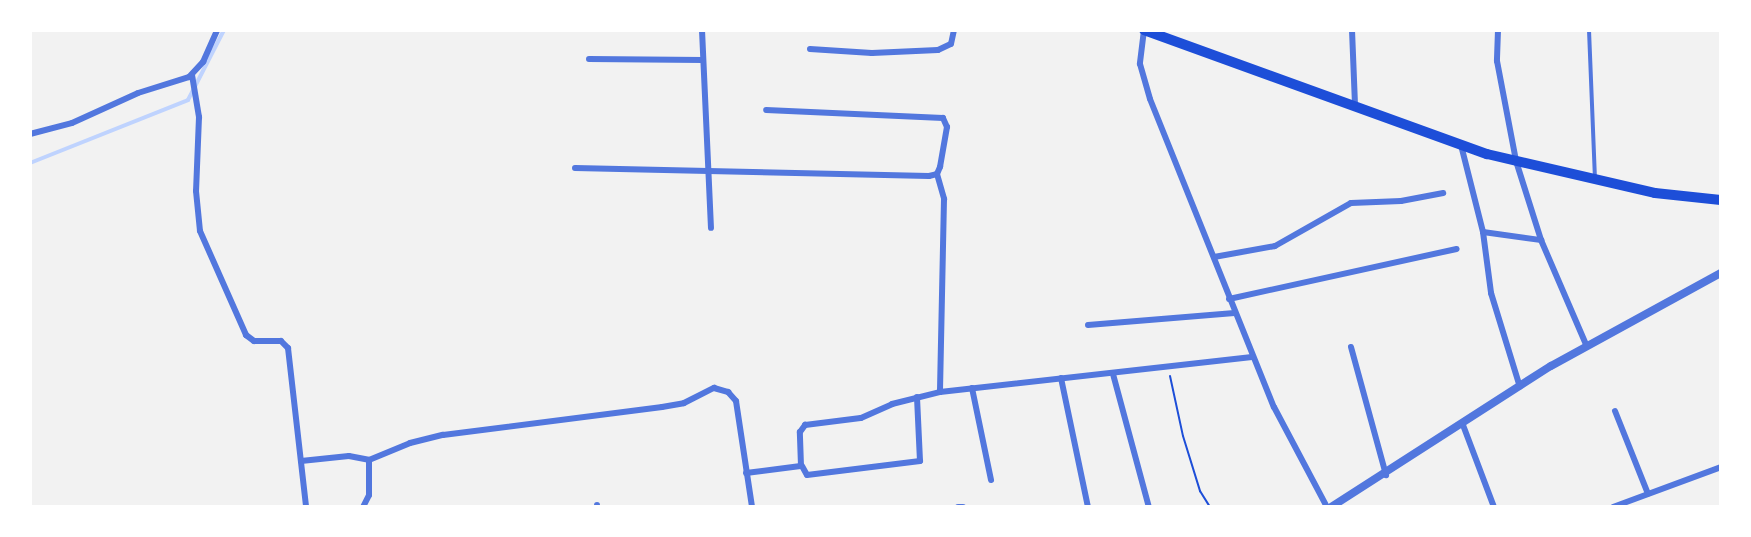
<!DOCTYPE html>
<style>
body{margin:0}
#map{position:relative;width:1751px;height:537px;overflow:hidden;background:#f2f2f2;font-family:Lato,sans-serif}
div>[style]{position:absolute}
.stream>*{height:4px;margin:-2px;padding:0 2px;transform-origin:2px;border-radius:2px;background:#bfd3fe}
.path>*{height:2px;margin:-1px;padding:0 1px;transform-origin:1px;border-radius:1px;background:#1d4ed8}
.service>*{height:4px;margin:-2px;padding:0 2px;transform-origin:2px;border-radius:2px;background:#5277de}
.minor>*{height:6px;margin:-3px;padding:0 3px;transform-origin:3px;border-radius:3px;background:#5277de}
.tertiary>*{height:8px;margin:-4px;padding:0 4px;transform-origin:4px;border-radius:4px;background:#5277de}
.primary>*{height:10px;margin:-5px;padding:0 5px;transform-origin:5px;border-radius:5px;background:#1d4ed8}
span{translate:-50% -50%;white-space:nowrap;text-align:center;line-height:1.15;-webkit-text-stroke:6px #fff;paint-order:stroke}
.frame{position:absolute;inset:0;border:32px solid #fff;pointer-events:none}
</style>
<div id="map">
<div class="stream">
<i style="left:30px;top:163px;width:170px;rotate:-21.7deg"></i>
<i style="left:188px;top:100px;width:79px;rotate:-62.8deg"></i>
</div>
<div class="path">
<i style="left:1170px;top:376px;width:61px;rotate:77.8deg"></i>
<i style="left:1183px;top:436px;width:58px;rotate:72.8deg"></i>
<i style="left:1200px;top:491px;width:19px;rotate:58deg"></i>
</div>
<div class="service">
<i style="left:1589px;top:30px;width:148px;rotate:87.7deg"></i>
</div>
<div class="minor">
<i style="left:702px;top:30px;width:198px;rotate:87.4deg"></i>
<i style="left:1144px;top:30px;width:34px;rotate:97deg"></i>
<i style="left:1140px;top:64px;width:36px;rotate:74deg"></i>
<i style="left:1150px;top:99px;width:332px;rotate:68.1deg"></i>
<i style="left:1274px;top:407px;width:113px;rotate:62.1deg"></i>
<i style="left:1352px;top:30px;width:76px;rotate:87.7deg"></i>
<i style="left:1498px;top:30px;width:31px;rotate:92deg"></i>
<i style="left:1497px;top:61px;width:102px;rotate:79.2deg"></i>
<i style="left:1516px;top:161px;width:83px;rotate:72.4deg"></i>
<i style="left:1541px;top:240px;width:116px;rotate:66.7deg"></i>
<i style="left:810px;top:49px;width:62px;rotate:3.7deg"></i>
<i style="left:872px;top:53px;width:66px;rotate:-2.6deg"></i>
<i style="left:938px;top:50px;width:14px;rotate:-25deg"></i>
<i style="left:951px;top:44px;width:14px;rotate:-78deg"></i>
<i style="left:589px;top:59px;width:114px;rotate:0.5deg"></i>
<i style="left:192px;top:75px;width:43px;rotate:80.5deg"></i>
<i style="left:199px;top:117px;width:74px;rotate:92.3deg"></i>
<i style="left:196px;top:191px;width:40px;rotate:84.3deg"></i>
<i style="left:200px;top:231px;width:114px;rotate:66.1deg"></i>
<i style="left:246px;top:335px;width:10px;rotate:37deg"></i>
<i style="left:254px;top:341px;width:27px"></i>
<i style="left:281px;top:341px;width:10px;rotate:45deg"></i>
<i style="left:288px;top:348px;width:160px;rotate:83.5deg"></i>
<i style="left:30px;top:134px;width:43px;rotate:-14.7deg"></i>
<i style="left:72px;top:123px;width:72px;rotate:-24.4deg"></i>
<i style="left:138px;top:93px;width:53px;rotate:-17.4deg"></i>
<i style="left:189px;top:77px;width:21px;rotate:-47deg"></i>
<i style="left:203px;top:62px;width:35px;rotate:-66deg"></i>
<i style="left:1461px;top:145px;width:90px;rotate:75.8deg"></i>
<i style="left:1483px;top:232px;width:62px;rotate:82.5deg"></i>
<i style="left:1491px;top:293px;width:98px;rotate:72.9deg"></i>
<i style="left:575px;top:168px;width:354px;rotate:1.3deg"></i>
<i style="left:929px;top:176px;width:8px;rotate:-14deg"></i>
<i style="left:937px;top:174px;width:8px;rotate:-67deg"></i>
<i style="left:940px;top:167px;width:41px;rotate:-80.1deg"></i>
<i style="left:947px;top:127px;width:10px;rotate:-114deg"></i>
<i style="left:943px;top:118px;width:177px;rotate:-177.4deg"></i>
<i style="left:937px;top:174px;width:26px;rotate:74deg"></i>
<i style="left:944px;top:199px;width:193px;rotate:91.2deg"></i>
<i style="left:1483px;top:232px;width:59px;rotate:7.9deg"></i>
<i style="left:1214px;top:257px;width:62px;rotate:-10.2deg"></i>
<i style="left:1275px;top:246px;width:87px;rotate:-29.5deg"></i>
<i style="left:1351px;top:203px;width:50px;rotate:-2.3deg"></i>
<i style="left:1401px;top:201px;width:43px;rotate:-10.8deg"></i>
<i style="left:1229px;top:299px;width:233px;rotate:-12.4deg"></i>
<i style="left:1088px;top:325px;width:147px;rotate:-4.7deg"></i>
<i style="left:1351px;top:347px;width:133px;rotate:74.7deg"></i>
<i style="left:1113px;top:374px;width:138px;rotate:74.9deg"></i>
<i style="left:1061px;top:378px;width:132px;rotate:78.2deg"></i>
<i style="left:972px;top:388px;width:94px;rotate:78.3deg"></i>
<i style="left:1615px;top:411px;width:89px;rotate:68.3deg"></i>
<i style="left:1463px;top:425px;width:88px;rotate:69.3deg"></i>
<i style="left:301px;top:461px;width:48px;rotate:-5.9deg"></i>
<i style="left:349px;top:456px;width:20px;rotate:11deg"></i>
<i style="left:802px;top:466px;width:10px;rotate:61deg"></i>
<i style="left:807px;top:475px;width:114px;rotate:-7.1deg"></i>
<i style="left:920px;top:461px;width:64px;rotate:-92.7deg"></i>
<i style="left:746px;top:473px;width:55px;rotate:-7.3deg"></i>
<i style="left:801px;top:466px;width:34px;rotate:-92deg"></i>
<i style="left:800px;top:432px;width:9px;rotate:-54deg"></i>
<i style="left:805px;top:425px;width:56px;rotate:-7.1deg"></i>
<i style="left:861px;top:418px;width:34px;rotate:-24deg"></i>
<i style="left:892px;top:404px;width:49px;rotate:-14deg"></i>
<i style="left:940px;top:392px;width:314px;rotate:-6.4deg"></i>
<i style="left:597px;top:505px;width:2px;rotate:90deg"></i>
<i style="left:363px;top:507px;width:13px;rotate:-63deg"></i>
<i style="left:369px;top:495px;width:35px;rotate:-90deg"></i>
<i style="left:369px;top:460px;width:44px;rotate:-22.5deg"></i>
<i style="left:410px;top:443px;width:34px;rotate:-14deg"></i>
<i style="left:443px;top:435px;width:221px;rotate:-7.3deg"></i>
<i style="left:662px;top:407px;width:22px;rotate:-10deg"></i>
<i style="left:684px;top:403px;width:34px;rotate:-27deg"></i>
<i style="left:714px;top:388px;width:15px;rotate:16deg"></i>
<i style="left:728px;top:392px;width:12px;rotate:48deg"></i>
<i style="left:736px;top:401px;width:107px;rotate:81.4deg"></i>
<i style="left:958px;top:507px;width:5px"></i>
<i style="left:1613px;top:507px;width:115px;rotate:-20.3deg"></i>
</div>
<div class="tertiary">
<i style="left:1331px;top:507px;width:261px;rotate:-32.7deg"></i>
<i style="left:1551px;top:366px;width:194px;rotate:-28.7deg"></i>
</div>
<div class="primary">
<i style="left:1144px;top:30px;width:365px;rotate:19.9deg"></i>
<i style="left:1487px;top:154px;width:172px;rotate:13.1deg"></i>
<i style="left:1655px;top:193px;width:66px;rotate:6.1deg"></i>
</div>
<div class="frame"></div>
</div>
